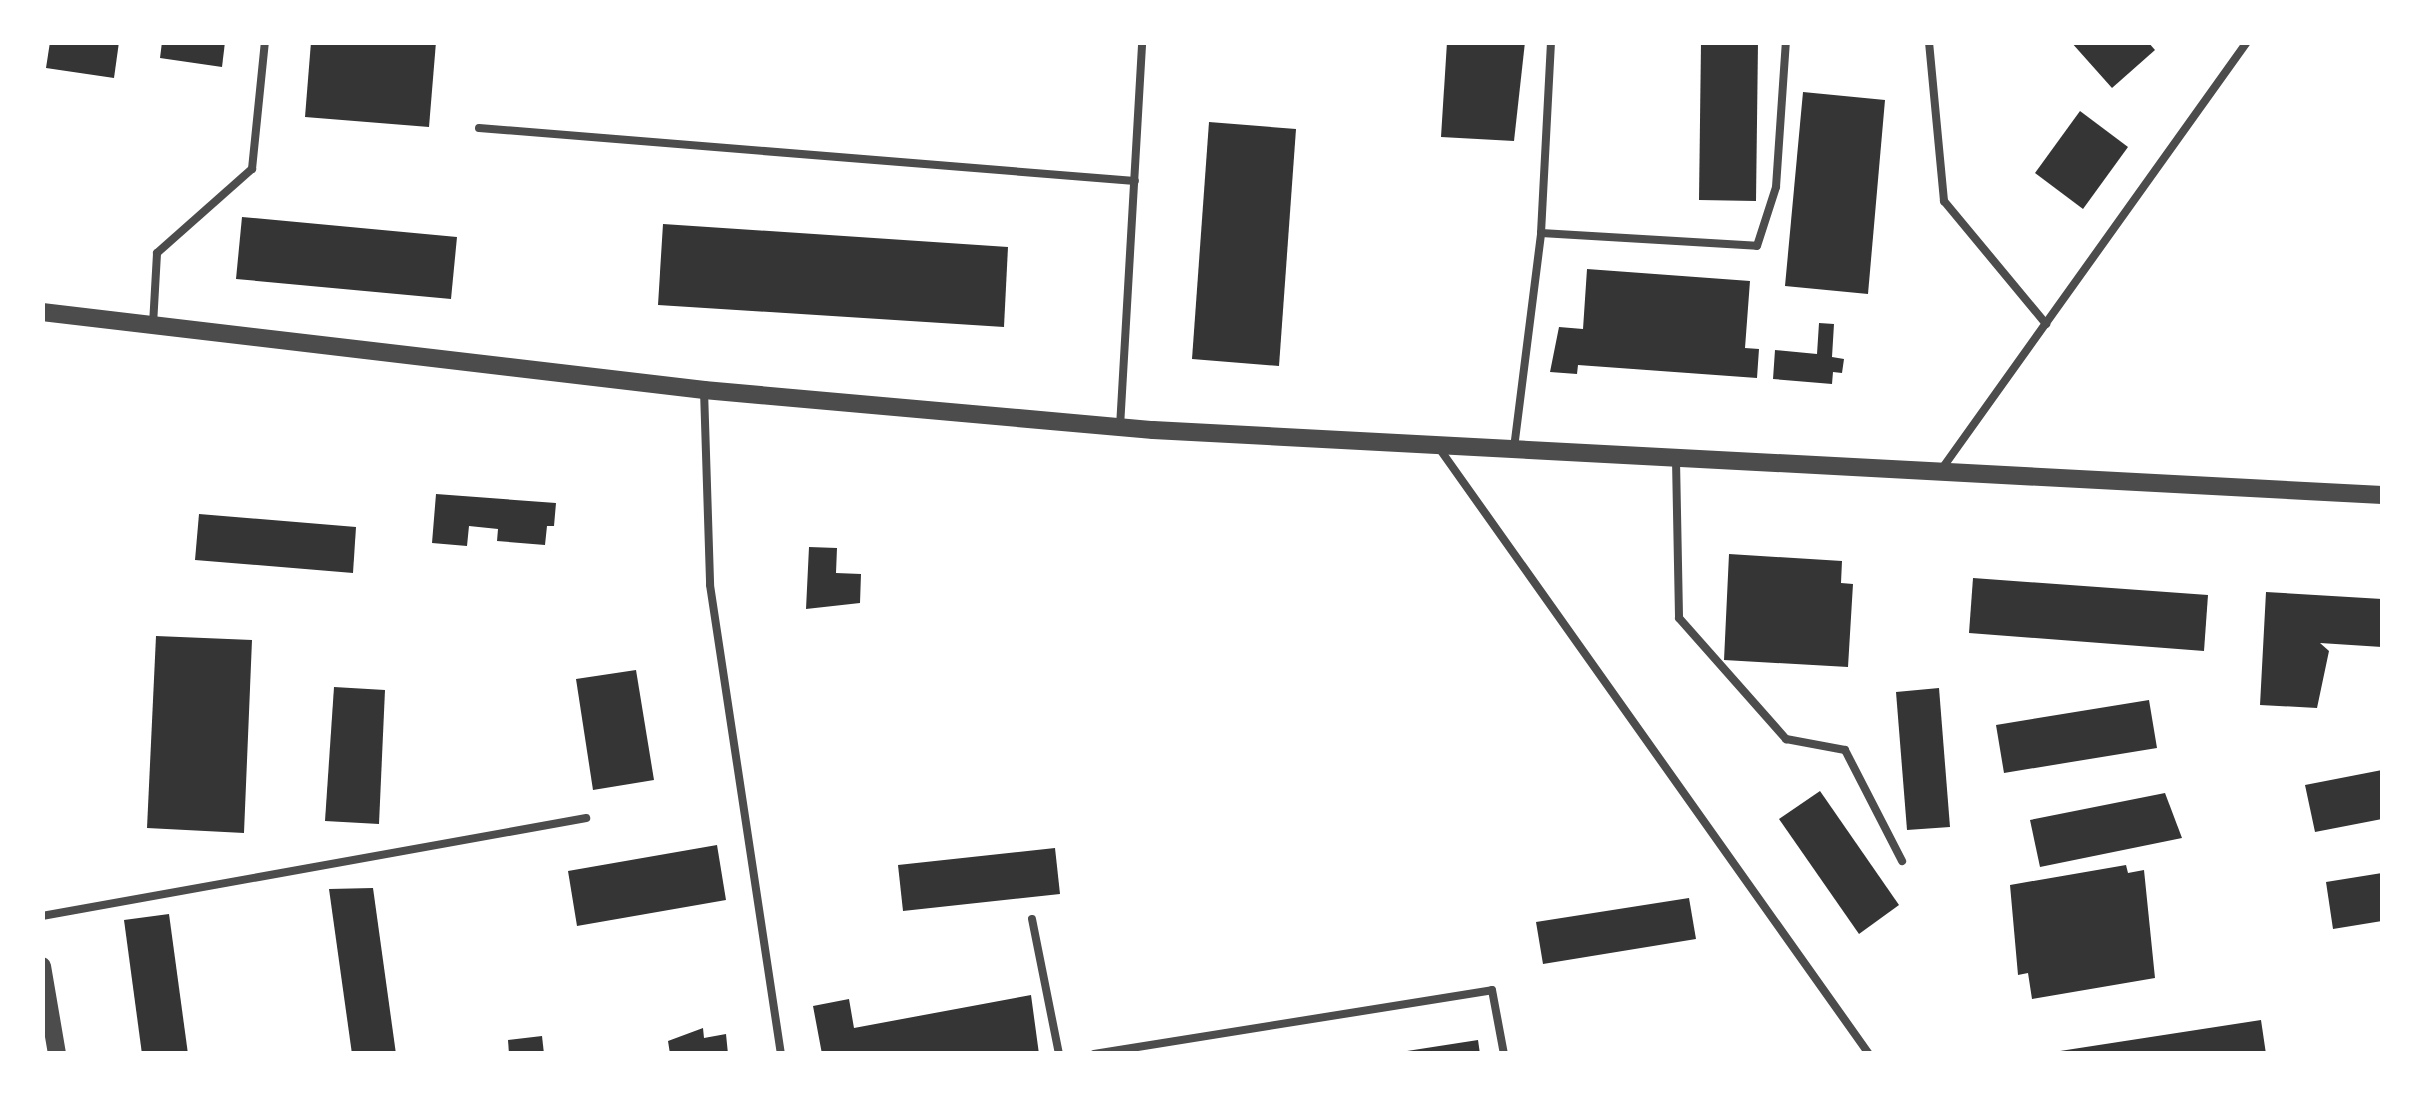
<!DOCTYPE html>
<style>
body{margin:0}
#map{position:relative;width:2425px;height:1096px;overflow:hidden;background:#fff;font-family:Arial,sans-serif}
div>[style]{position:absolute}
.building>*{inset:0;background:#353535}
.service>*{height:8px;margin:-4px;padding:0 4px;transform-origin:4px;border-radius:4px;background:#4c4c4c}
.tertiary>*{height:18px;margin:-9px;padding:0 9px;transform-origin:9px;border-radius:9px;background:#4c4c4c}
span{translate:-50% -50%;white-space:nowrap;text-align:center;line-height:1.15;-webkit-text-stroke:8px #fff;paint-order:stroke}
.frame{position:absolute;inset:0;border:45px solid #fff;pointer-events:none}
</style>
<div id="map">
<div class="building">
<i style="clip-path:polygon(50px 42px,119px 42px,114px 78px,46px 68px)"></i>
<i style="clip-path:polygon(162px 42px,225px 42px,222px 67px,160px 58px)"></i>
<i style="clip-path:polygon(311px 42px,436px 42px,429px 127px,305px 117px)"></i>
<i style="clip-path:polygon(1447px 42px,1525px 42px,1514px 141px,1441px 137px)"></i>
<i style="clip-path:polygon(1701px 42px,1758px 42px,1756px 201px,1699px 200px)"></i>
<i style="clip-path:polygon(2071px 42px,2148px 42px,2155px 50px,2112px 88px)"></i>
<i style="clip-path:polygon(1803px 92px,1885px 100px,1868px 294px,1785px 286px)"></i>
<i style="clip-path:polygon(2080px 111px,2128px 147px,2083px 209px,2035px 173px)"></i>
<i style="clip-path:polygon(1209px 122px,1296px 129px,1279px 366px,1192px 359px)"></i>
<i style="clip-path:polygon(242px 217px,457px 237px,451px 299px,236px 279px)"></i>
<i style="clip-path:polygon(663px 224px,1008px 247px,1004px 327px,658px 305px)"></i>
<i style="clip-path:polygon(1587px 269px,1750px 281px,1745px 348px,1759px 349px,1757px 378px,1578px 365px,1577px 374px,1550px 372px,1559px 327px,1583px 329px)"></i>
<i style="clip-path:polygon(1819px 323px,1834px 324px,1832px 357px,1844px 359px,1842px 373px,1833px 372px,1832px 384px,1773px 379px,1775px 350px,1817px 354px)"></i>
<i style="clip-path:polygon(436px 494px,556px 503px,554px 526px,547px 526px,545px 545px,497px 541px,498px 529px,469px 526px,467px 546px,432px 543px)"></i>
<i style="clip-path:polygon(199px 514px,356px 527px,353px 573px,195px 560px)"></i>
<i style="clip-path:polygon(809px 547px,837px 548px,836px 573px,861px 574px,860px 603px,806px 609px)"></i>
<i style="clip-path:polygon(1729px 554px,1842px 561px,1841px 583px,1853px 584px,1848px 667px,1724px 660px)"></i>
<i style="clip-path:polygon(1973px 578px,2208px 595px,2204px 651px,1969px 633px)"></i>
<i style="clip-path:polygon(2266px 592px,2382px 599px,2382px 647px,2320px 643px,2329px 651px,2317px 708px,2260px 705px)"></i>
<i style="clip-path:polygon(156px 636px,252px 640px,244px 833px,147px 828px)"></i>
<i style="clip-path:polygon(636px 670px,654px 780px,593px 790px,576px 679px)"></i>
<i style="clip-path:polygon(334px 687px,385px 690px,379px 824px,325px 821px)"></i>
<i style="clip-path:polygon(1939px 688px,1950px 827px,1907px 830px,1896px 692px)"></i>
<i style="clip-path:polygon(2149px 700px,2157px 748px,2004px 773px,1996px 725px)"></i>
<i style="clip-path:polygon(2382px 770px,2382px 819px,2315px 832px,2305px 785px)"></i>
<i style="clip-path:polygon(1820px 791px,1899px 905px,1859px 934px,1779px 819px)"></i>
<i style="clip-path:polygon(2165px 793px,2182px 838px,2040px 867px,2030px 820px)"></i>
<i style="clip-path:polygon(717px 845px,726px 900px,577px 926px,568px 871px)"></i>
<i style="clip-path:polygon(1055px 848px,1060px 894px,903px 911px,898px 865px)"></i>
<i style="clip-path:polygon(2126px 865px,2128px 873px,2144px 870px,2155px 978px,2032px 999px,2028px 973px,2018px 975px,2010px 885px)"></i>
<i style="clip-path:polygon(2382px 873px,2382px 921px,2333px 929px,2326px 882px)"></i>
<i style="clip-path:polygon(373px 888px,396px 1054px,352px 1054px,329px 889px)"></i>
<i style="clip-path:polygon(1689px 898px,1696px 939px,1543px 964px,1536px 922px)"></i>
<i style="clip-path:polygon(169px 914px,188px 1054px,142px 1054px,124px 920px)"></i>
<i style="clip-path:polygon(1031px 995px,1039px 1054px,822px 1054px,813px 1006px,849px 999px,854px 1028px)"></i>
<i style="clip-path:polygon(2261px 1020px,2266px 1054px,2060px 1054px,2060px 1051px)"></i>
<i style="clip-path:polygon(703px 1028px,704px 1038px,726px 1034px,728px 1054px,670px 1054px,668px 1041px)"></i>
<i style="clip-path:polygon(542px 1036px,544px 1054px,509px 1054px,508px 1040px)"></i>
<i style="clip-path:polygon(1478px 1040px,1480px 1054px,1408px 1054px,1407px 1051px)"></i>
</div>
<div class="service">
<i style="left:1929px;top:42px;width:160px;rotate:84.6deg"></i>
<i style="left:1944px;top:201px;width:160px;rotate:50.3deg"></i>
<i style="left:479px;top:128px;width:658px;rotate:4.62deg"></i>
<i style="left:1541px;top:233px;width:216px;rotate:3.4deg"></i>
<i style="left:1757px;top:246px;width:62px;rotate:-72.1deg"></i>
<i style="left:1776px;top:187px;width:145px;rotate:-86.1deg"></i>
<i style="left:153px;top:325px;width:72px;rotate:-86.8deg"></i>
<i style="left:157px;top:253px;width:127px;rotate:-41.5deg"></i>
<i style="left:252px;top:169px;width:128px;rotate:-84.2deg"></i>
<i style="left:704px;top:390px;width:195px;rotate:88.2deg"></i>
<i style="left:710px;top:585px;width:474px;rotate:81.4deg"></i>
<i style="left:1120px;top:427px;width:386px;rotate:-86.7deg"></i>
<i style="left:1439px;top:448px;width:743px;rotate:54.64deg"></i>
<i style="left:1514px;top:448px;width:217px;rotate:-82.8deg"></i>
<i style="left:1541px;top:233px;width:191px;rotate:-87deg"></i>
<i style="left:1676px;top:460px;width:158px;rotate:88.9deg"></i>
<i style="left:1679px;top:618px;width:162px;rotate:48.5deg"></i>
<i style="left:1786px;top:739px;width:60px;rotate:10.6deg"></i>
<i style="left:1845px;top:750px;width:125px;rotate:62.8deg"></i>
<i style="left:1941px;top:470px;width:526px;rotate:-54.44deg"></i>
<i style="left:42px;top:916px;width:553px;rotate:-10.21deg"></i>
<i style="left:1032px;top:919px;width:138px;rotate:78.7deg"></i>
<i style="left:1094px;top:1054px;width:403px;rotate:-9.1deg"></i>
<i style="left:1492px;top:990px;width:65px;rotate:79.4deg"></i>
</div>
<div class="tertiary">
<i style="left:42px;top:312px;width:667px;rotate:6.72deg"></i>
<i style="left:704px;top:390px;width:451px;rotate:5.1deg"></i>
<i style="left:1153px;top:430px;width:1231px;rotate:3.03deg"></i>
<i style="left:42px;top:966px;width:89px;rotate:80.3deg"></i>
</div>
<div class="frame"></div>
</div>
